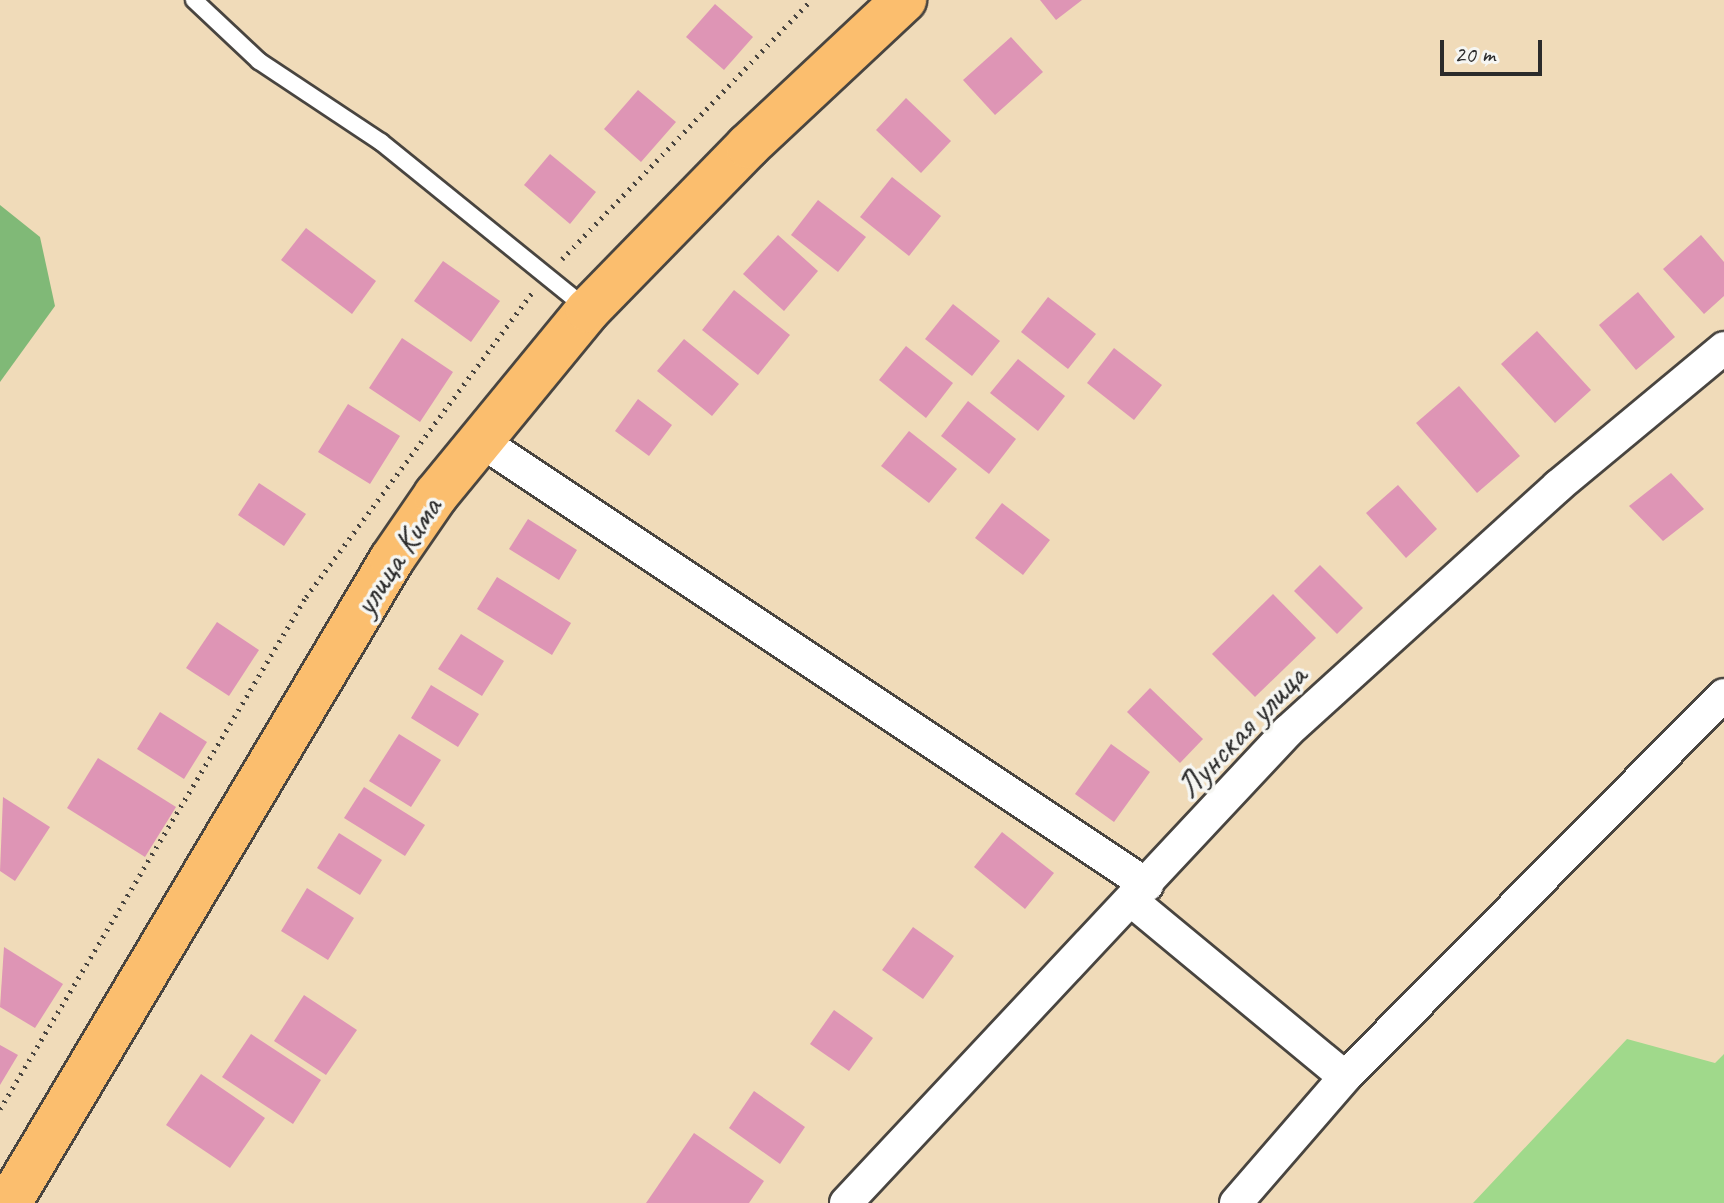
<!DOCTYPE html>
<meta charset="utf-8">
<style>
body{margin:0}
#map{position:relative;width:1724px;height:1203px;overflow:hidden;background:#f0dbb9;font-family:Caveat,sans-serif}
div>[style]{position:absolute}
.green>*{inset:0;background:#a0d98b}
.forest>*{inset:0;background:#80b977}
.building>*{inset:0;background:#de95b5}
.path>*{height:5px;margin-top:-2.5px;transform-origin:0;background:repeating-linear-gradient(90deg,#494540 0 2px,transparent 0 8px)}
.roads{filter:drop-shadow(2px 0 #494540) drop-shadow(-2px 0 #494540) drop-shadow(0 2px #494540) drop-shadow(0 -2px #494540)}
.service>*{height:16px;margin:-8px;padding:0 8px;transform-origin:8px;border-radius:8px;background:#fff}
.minor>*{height:32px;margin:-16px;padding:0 16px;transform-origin:16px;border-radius:16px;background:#fff}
.primary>*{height:44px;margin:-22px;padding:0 22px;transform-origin:22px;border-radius:22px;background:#fbbe6e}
span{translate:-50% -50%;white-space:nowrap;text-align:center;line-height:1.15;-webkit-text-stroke:7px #f6f6f2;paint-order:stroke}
.street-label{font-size:34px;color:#2b2b2b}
.scale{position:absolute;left:1440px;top:40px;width:102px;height:36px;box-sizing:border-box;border:4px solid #2b2b2b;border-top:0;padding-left:10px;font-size:24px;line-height:28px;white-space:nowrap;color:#2b2b2b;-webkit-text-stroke:6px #f6f6f2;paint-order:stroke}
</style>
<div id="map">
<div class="green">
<i style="clip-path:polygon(1627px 1039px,1715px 1063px,1724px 1054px,1724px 1203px,1473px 1203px)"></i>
</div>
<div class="forest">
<i style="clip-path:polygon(0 205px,40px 237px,55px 306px,0 382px)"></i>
</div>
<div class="building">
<i style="clip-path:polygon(1040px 0,1082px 0,1056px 20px)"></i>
<i style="clip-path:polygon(715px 4px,753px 37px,724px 70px,686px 37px)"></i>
<i style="clip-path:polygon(1011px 37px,1043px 72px,995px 115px,963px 80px)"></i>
<i style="clip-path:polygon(638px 90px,676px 122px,641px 162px,604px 129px)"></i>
<i style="clip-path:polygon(906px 98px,951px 141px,921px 173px,876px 130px)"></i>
<i style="clip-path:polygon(550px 154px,596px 192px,570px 224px,524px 185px)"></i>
<i style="clip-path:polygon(892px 177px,941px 216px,909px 256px,860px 217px)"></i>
<i style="clip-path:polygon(818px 200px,866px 237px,838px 272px,791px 235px)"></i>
<i style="clip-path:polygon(306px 228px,376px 281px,352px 314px,281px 260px)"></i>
<i style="clip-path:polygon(778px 235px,818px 271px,784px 311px,743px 274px)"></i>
<i style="clip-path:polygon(1701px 235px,1724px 262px,1724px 296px,1704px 314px,1663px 269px)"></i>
<i style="clip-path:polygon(443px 261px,500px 301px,471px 342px,414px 301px)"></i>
<i style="clip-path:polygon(734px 290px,790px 335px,758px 375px,702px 330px)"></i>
<i style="clip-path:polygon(1638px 292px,1675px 337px,1636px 370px,1599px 325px)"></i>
<i style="clip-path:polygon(1048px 297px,1096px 334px,1068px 369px,1021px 332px)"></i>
<i style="clip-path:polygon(953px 304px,1000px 341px,972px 376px,925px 339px)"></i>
<i style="clip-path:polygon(1537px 331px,1591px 390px,1555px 423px,1501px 364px)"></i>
<i style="clip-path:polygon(402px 338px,453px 372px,420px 422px,369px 388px)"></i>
<i style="clip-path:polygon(684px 339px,739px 384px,712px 416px,657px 371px)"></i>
<i style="clip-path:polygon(906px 346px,953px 383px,926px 418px,879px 380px)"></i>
<i style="clip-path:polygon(1114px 348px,1162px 385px,1134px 420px,1087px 383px)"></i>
<i style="clip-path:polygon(1018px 359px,1065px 396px,1038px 431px,990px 393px)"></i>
<i style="clip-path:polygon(1459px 386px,1520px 456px,1477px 493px,1416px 423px)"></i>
<i style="clip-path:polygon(638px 399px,672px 425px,649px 456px,615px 431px)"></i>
<i style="clip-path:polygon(968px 401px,1016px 439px,989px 474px,941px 436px)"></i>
<i style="clip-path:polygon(348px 404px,400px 436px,370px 484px,318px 452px)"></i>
<i style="clip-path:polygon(909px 431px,957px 469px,929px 503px,881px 466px)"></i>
<i style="clip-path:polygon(1671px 473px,1704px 509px,1663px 541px,1629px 506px)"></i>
<i style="clip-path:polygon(259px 483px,306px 514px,284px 546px,238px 515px)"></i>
<i style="clip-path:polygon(1398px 485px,1437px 529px,1406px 558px,1366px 513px)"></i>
<i style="clip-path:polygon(1002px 503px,1050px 540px,1023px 575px,975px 538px)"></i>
<i style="clip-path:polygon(528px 519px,577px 550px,559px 580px,509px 549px)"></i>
<i style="clip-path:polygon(1320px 565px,1363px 608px,1337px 634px,1294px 591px)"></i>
<i style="clip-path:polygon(497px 577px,571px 623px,552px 655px,477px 609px)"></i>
<i style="clip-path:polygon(1273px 594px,1316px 638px,1255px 697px,1212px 654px)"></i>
<i style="clip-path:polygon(217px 622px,259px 650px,229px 696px,186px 668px)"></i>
<i style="clip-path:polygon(461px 634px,504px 661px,482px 696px,438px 669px)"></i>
<i style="clip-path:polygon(431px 685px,479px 714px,458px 747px,411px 718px)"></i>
<i style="clip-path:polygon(1150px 688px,1203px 739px,1180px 763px,1127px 712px)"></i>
<i style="clip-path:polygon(160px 712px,207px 742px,184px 779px,137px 749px)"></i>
<i style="clip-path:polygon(399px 734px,441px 760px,411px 807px,369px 781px)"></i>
<i style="clip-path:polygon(1111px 744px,1150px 772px,1114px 822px,1075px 794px)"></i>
<i style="clip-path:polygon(98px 758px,176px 807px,145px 857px,67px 808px)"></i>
<i style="clip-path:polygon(364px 787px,425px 825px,405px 856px,344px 818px)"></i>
<i style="clip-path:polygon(3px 797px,50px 827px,15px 881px,0 871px)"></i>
<i style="clip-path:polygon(1002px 832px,1054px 873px,1025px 909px,974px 867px)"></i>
<i style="clip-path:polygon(339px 833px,382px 860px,360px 895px,317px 868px)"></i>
<i style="clip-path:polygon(307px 888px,354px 918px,328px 960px,281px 931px)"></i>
<i style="clip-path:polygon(913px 927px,954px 956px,923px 999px,882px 970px)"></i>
<i style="clip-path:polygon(4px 947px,63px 984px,35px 1028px,0 1007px)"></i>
<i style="clip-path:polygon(304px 995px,357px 1030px,326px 1075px,274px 1041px)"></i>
<i style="clip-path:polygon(834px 1010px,873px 1038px,849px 1071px,810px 1044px)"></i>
<i style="clip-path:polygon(251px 1034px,321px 1080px,293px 1124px,222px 1077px)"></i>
<i style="clip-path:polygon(0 1045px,18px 1055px,0 1085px)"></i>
<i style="clip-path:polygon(201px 1074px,265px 1118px,230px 1168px,166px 1125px)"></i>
<i style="clip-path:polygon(754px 1091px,805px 1127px,780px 1164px,729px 1128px)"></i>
<i style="clip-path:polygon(694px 1133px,764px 1181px,749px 1203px,646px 1203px)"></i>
</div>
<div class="path">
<i style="left:562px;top:259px;width:359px;rotate:-46.1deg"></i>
<i style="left:0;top:1109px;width:596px;rotate:-59.14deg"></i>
<i style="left:306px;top:597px;width:379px;rotate:-53.4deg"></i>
</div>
<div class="roads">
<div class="service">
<i style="left:194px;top:0;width:89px;rotate:43.2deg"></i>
<i style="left:259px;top:61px;width:146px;rotate:33.6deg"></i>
<i style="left:381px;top:142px;width:265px;rotate:39deg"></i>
</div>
<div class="minor">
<i style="left:478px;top:439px;width:804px;rotate:33.69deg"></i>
<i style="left:1132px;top:901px;width:276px;rotate:39.6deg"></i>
<i style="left:846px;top:1203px;width:647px;rotate:-46.88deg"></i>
<i style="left:1288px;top:731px;width:365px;rotate:-42.2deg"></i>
<i style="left:1558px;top:486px;width:216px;rotate:-39.7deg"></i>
<i style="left:1236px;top:1203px;width:167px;rotate:-49.1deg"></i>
<i style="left:1345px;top:1077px;width:538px;rotate:-45.23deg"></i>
</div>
<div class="primary">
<i style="left:9px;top:1203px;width:749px;rotate:-59.26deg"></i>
<i style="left:392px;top:559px;width:78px;rotate:-55.5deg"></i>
<i style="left:436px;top:495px;width:239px;rotate:-50.6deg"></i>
<i style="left:588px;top:310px;width:229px;rotate:-45.7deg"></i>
<i style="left:748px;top:146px;width:214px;rotate:-43.1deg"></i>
</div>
</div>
<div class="street-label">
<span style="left:397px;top:556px;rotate:-57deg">улица Кима</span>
<span style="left:1241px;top:731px;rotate:-46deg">Лунская улица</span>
</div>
<div class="scale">20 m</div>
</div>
